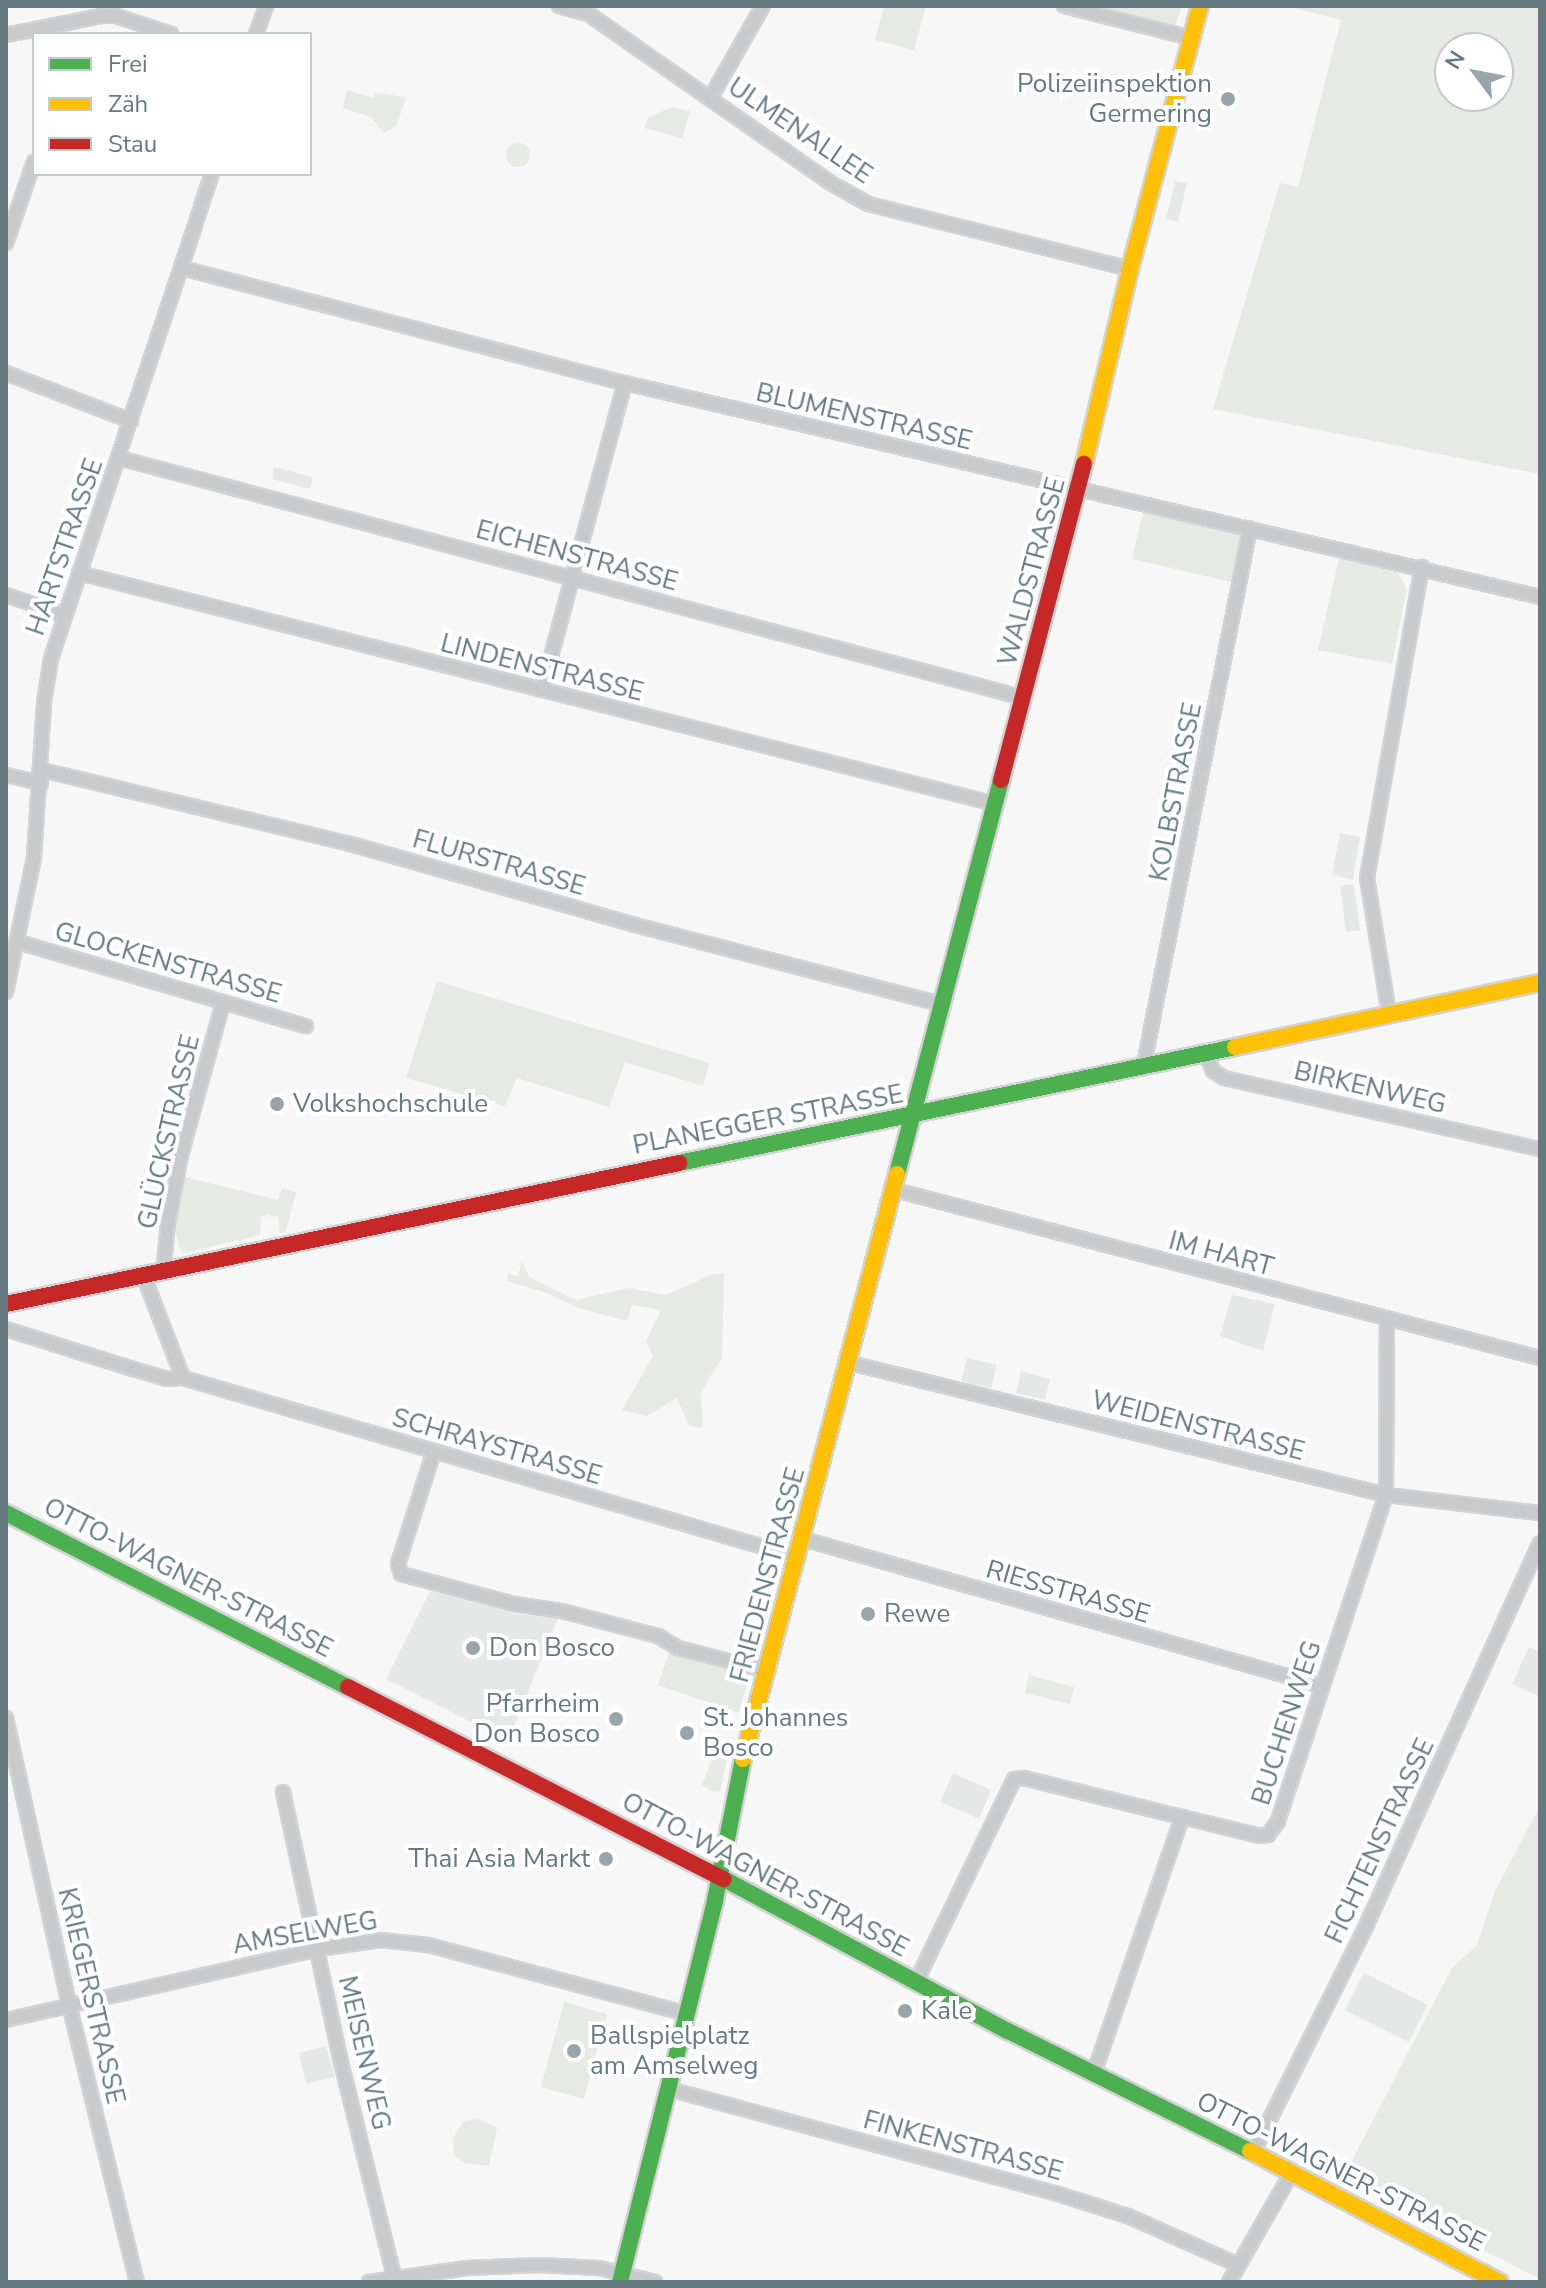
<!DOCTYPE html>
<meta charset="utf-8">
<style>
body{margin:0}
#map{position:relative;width:1546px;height:2288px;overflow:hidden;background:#f7f7f7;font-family:"Nunito Sans",sans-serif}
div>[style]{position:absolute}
.built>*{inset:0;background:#e6e8e7}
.green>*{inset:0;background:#e6e9e4}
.round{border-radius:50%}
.roads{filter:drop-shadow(2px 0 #d2d3d4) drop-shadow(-2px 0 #d2d3d4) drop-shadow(0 2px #d2d3d4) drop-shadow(0 -2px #d2d3d4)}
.street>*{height:12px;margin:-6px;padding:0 6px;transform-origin:6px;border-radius:6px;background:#c8cacb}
.fast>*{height:16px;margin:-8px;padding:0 8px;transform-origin:8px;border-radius:8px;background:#4caf50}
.slow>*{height:16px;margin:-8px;padding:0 8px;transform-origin:8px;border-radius:8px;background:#ffc107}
.jam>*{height:16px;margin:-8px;padding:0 8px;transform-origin:8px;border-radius:8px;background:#c62828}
.dots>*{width:22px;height:22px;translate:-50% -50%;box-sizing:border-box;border:4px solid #fff;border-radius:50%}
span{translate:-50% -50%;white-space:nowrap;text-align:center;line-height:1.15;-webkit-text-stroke:8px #fff;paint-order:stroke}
.poi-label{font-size:26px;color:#647a80}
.right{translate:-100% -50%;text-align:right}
.left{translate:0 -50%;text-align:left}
.street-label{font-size:26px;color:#647a80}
.frame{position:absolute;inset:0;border:8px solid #647a80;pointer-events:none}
.legend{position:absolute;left:32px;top:32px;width:280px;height:144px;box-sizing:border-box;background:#fff;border:2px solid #c1cacc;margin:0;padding:10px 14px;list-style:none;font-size:24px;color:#647a80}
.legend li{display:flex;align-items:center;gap:16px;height:40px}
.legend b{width:40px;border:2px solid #c1cacc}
.north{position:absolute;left:1434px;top:32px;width:80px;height:80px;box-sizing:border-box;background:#fff;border:2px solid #c1cacc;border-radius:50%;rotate:302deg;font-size:22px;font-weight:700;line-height:32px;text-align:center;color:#647a80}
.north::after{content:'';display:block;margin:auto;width:28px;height:36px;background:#97a6aa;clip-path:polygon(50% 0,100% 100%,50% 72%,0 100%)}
</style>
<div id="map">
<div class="built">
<i style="clip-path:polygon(1175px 181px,1187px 183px,1178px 222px,1166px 219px)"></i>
<i style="clip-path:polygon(274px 467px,313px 477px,310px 489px,272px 479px)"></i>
<i style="clip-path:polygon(1340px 833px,1360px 837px,1353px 880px,1332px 875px)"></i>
<i style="clip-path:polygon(1354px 884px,1360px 930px,1346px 932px,1340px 886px)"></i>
<i style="clip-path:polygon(1232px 1295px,1275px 1304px,1263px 1351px,1220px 1336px)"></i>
<i style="clip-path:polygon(967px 1358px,997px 1365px,991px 1388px,961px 1381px)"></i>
<i style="clip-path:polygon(1021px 1371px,1050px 1379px,1045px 1400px,1016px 1393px)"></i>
<i style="clip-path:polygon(1227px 1421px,1245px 1426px,1239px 1449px,1221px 1444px)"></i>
<i style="clip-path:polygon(1291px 1438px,1309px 1442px,1304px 1464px,1285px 1459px)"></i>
<i style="clip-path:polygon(430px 1591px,516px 1614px,558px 1618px,508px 1741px,386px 1679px)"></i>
<i style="clip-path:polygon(1529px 1647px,1540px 1652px,1540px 1697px,1512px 1684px)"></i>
<i style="clip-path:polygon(953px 1773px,991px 1790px,979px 1819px,940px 1802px)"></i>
<i style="clip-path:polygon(1364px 1973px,1428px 2005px,1409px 2042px,1345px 2010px)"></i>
<i style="clip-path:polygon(326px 2046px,335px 2077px,306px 2084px,299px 2053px)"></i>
</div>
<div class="green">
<i style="clip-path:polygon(884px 6px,926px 6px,914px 50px,875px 40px)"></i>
<i style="clip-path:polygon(1097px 6px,1182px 6px,1175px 26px)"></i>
<i style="clip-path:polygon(evenodd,1287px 6px,1540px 6px,1540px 474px,1213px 409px,1280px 183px,1298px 187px,1341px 20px,1287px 6px,1450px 48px,1498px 48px,1498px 96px,1450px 96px,1450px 48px)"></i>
<i style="clip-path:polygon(347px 90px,373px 98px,376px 93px,406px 97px,397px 125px,384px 133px,371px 117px,343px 108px)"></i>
<i style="clip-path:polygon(672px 107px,690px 111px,682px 138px,644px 128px,649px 117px)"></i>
<i class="round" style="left:506px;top:143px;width:24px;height:24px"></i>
<i style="clip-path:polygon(1143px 512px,1242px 534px,1231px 582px,1132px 559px)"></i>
<i style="clip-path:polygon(1339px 558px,1398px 573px,1407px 589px,1392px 664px,1318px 650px)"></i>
<i style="clip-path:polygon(437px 981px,709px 1063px,703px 1086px,625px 1062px,609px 1107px,517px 1078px,505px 1106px,406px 1078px)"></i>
<i style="clip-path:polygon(185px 1177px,278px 1200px,282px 1188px,296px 1192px,286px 1231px,280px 1233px,278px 1215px,271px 1217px,270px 1213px,261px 1217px,260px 1235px,184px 1253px,179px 1248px,175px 1227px)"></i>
<i style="clip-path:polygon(522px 1261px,529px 1277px,576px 1300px,628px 1288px,666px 1295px,711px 1275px,724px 1273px,722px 1358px,701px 1392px,703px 1428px,689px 1426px,677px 1398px,647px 1416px,622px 1410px,653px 1356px,646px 1341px,661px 1310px,632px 1305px,627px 1321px,578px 1308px,544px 1292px,507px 1281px,508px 1274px,518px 1276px)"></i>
<i style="clip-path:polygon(669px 1653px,750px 1673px,739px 1713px,658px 1685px)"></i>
<i style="clip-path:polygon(1029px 1675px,1074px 1687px,1070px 1704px,1025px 1693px)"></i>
<i style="clip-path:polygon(716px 1750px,728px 1755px,720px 1791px,713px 1792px,702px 1785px)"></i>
<i style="clip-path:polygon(1540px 1806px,1540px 2279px,1343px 2178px,1452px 1968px,1477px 1945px,1495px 1891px)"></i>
<i style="clip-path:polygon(564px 2002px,607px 2014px,584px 2099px,541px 2087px)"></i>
<i style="clip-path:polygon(479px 2119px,497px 2128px,489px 2166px,465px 2163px,454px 2155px,453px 2138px,464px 2121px)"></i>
</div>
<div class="roads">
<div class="street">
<i style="left:559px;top:6px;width:32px;rotate:16deg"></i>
<i style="left:590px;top:15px;width:292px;rotate:34.9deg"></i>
<i style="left:829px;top:182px;width:45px;rotate:29.4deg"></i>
<i style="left:868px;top:204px;width:270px;rotate:13.9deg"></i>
<i style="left:1064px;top:6px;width:131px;rotate:14.1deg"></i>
<i style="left:256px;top:34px;width:30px;rotate:-70deg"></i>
<i style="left:6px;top:35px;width:97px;rotate:-11.3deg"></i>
<i style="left:101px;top:16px;width:15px"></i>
<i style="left:116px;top:16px;width:58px;rotate:18.1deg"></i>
<i style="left:711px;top:97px;width:105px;rotate:-60.3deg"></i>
<i style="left:6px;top:243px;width:86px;rotate:-70.9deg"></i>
<i style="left:182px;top:268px;width:458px;rotate:14.6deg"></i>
<i style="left:625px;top:383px;width:940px;rotate:13.16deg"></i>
<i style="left:6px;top:373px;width:134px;rotate:21deg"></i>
<i style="left:119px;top:458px;width:936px;rotate:14.85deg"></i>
<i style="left:79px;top:573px;width:945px;rotate:14.15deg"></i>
<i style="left:6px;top:595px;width:61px;rotate:19deg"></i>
<i style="left:542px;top:690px;width:318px;rotate:-74.9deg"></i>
<i style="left:42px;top:770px;width:318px;rotate:13.5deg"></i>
<i style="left:351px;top:844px;width:295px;rotate:15.9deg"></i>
<i style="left:635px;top:925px;width:319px;rotate:14.5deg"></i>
<i style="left:6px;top:775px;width:36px;rotate:13deg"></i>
<i style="left:18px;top:942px;width:300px;rotate:16.3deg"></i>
<i style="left:6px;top:992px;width:137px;rotate:-78.2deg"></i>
<i style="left:34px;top:858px;width:156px;rotate:-86.3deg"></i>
<i style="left:44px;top:702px;width:44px;rotate:-80.8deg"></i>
<i style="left:51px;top:659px;width:511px;rotate:-71.64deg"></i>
<i style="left:1389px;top:1014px;width:138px;rotate:-99.2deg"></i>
<i style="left:1367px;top:878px;width:316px;rotate:-80deg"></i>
<i style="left:1206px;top:1052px;width:20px;rotate:70deg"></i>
<i style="left:1213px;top:1071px;width:13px;rotate:32deg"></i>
<i style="left:1224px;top:1078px;width:324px;rotate:12.7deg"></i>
<i style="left:1144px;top:1064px;width:546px;rotate:-78.81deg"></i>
<i style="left:891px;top:1189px;width:671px;rotate:14.6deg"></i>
<i style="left:163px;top:1273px;width:50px;rotate:-84.3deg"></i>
<i style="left:168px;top:1223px;width:69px;rotate:-79.2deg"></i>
<i style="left:181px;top:1155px;width:158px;rotate:-74.6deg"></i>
<i style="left:144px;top:1277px;width:108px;rotate:68.9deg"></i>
<i style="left:183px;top:1378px;width:641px;rotate:16.23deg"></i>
<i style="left:6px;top:1329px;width:133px;rotate:17.5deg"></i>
<i style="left:133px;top:1369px;width:35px;rotate:16deg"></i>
<i style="left:167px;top:1379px;width:16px;rotate:-4deg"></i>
<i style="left:850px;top:1363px;width:552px;rotate:13.83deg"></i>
<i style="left:1386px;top:1495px;width:155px;rotate:6.7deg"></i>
<i style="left:434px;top:1451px;width:119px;rotate:107.7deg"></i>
<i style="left:398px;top:1564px;width:10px;rotate:73deg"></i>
<i style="left:401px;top:1574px;width:117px;rotate:14.9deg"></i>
<i style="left:514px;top:1604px;width:49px;rotate:8.3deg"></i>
<i style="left:562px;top:1611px;width:99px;rotate:14.6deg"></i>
<i style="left:658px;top:1636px;width:23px;rotate:31deg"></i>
<i style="left:678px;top:1648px;width:93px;rotate:14.3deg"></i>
<i style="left:803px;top:1539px;width:539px;rotate:15.81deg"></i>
<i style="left:6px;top:1718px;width:293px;rotate:77.6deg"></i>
<i style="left:69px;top:2004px;width:286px;rotate:76.3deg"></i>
<i style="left:283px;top:1792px;width:272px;rotate:77.9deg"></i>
<i style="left:340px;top:2058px;width:225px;rotate:76.1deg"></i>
<i style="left:916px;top:1982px;width:225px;rotate:-64.2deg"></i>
<i style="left:1014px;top:1779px;width:10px;rotate:-6deg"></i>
<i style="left:1024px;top:1778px;width:163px;rotate:13.9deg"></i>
<i style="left:6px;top:2020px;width:321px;rotate:-12.8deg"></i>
<i style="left:319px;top:1949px;width:62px;rotate:-8.4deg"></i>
<i style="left:380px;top:1940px;width:48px;rotate:5.9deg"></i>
<i style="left:428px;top:1945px;width:268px;rotate:14.9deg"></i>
<i style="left:1094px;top:2073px;width:271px;rotate:-71deg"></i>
<i style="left:1182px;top:1817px;width:80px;rotate:13.7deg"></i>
<i style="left:1260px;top:1836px;width:8px;rotate:-7deg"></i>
<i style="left:1268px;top:1835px;width:17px;rotate:-54deg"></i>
<i style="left:1278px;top:1821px;width:343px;rotate:-71.7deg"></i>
<i style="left:1386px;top:1495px;width:176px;rotate:-89.7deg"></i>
<i style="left:669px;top:2089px;width:400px;rotate:15.1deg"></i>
<i style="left:1055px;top:2193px;width:77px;rotate:17.5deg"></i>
<i style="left:1128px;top:2216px;width:120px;rotate:24deg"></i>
<i style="left:1253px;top:2153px;width:256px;rotate:-63.5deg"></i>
<i style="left:1367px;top:1924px;width:418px;rotate:-65.6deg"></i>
<i style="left:369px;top:2282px;width:99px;rotate:-8.1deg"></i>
<i style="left:467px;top:2268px;width:72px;rotate:-2.4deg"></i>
<i style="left:539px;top:2265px;width:60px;rotate:2.9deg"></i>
<i style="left:599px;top:2268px;width:58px;rotate:14deg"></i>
<i style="left:1229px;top:2282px;width:127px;rotate:-60.2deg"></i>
</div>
<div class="fast">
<i style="left:679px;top:1163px;width:568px;rotate:-11.78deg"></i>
<i style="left:897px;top:1174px;width:407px;rotate:-75.2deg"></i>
<i style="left:6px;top:1513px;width:384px;rotate:27deg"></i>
<i style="left:724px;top:1879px;width:322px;rotate:28.2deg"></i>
<i style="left:1008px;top:2031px;width:270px;rotate:26.4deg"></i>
<i style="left:620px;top:2282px;width:394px;rotate:-76deg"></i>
<i style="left:715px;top:1900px;width:144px;rotate:-78.8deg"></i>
</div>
<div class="slow">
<i style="left:1084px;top:464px;width:200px;rotate:-76.7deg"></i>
<i style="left:1130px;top:269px;width:272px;rotate:-75.1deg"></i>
<i style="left:1235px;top:1047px;width:312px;rotate:-11.9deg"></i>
<i style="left:743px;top:1759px;width:605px;rotate:-75.25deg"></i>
<i style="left:1250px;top:2151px;width:282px;rotate:27.7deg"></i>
</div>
<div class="jam">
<i style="left:1001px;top:780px;width:327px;rotate:-75.3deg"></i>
<i style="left:6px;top:1304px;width:688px;rotate:-11.83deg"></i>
<i style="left:348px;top:1687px;width:422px;rotate:27.1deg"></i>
</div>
</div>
<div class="dots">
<i style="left:1228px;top:99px;background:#97a6aa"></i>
<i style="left:277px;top:1104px;background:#97a6aa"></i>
<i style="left:868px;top:1614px;background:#97a6aa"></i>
<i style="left:473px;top:1648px;background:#97a6aa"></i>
<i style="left:616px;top:1719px;background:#97a6aa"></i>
<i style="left:687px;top:1733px;background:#97a6aa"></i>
<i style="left:606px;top:1859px;background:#97a6aa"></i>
<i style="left:905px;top:2011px;background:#97a6aa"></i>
<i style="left:574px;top:2051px;background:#97a6aa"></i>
</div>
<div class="poi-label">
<span class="right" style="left:1212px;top:99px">Polizeiinspektion<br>Germering</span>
<span class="left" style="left:293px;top:1104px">Volkshochschule</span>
<span class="left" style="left:884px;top:1614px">Rewe</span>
<span class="left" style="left:489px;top:1648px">Don Bosco</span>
<span class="right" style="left:600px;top:1719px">Pfarrheim<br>Don Bosco</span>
<span class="left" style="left:703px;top:1733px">St. Johannes<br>Bosco</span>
<span class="right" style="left:590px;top:1859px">Thai Asia Markt</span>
<span class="left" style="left:921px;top:2011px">Kale</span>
<span class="left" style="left:590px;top:2051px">Ballspielplatz<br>am Amselweg</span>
</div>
<div class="street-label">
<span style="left:800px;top:131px;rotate:34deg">ULMENALLEE</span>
<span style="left:864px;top:417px;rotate:13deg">BLUMENSTRASSE</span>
<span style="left:65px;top:547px;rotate:-71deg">HARTSTRASSE</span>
<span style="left:577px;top:556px;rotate:15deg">EICHENSTRASSE</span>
<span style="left:1032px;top:572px;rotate:-75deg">WALDSTRASSE</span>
<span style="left:542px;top:668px;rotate:14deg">LINDENSTRASSE</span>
<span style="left:1176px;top:792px;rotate:-79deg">KOLBSTRASSE</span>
<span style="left:499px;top:863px;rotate:16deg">FLURSTRASSE</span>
<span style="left:168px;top:963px;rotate:16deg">GLOCKENSTRASSE</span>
<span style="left:1370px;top:1088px;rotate:13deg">BIRKENWEG</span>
<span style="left:768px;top:1120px;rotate:-11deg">PLANEGGER STRASSE</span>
<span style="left:169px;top:1132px;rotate:-77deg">GLÜCKSTRASSE</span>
<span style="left:1221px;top:1254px;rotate:15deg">IM HART</span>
<span style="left:1198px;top:1426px;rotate:14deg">WEIDENSTRASSE</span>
<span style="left:497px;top:1447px;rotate:16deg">SCHRAYSTRASSE</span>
<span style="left:768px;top:1575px;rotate:-75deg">FRIEDENSTRASSE</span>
<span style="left:188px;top:1578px;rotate:27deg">OTTO-WAGNER-STRASSE</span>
<span style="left:1068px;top:1592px;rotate:16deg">RIESSTRASSE</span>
<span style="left:1287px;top:1723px;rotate:-72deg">BUCHENWEG</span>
<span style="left:1380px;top:1841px;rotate:-65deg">FICHTENSTRASSE</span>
<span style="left:765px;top:1875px;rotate:28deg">OTTO-WAGNER-STRASSE</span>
<span style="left:305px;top:1933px;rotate:-10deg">AMSELWEG</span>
<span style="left:91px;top:1996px;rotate:77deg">KRIEGERSTRASSE</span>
<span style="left:364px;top:2053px;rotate:77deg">MEISENWEG</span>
<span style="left:963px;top:2146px;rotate:15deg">FINKENSTRASSE</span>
<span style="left:1341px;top:2172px;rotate:27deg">OTTO-WAGNER-STRASSE</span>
</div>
<div class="frame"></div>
<ul class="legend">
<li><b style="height:10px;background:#4caf50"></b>Frei</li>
<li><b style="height:10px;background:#ffc107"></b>Zäh</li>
<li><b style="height:10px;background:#c62828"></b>Stau</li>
</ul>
<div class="north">N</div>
</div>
